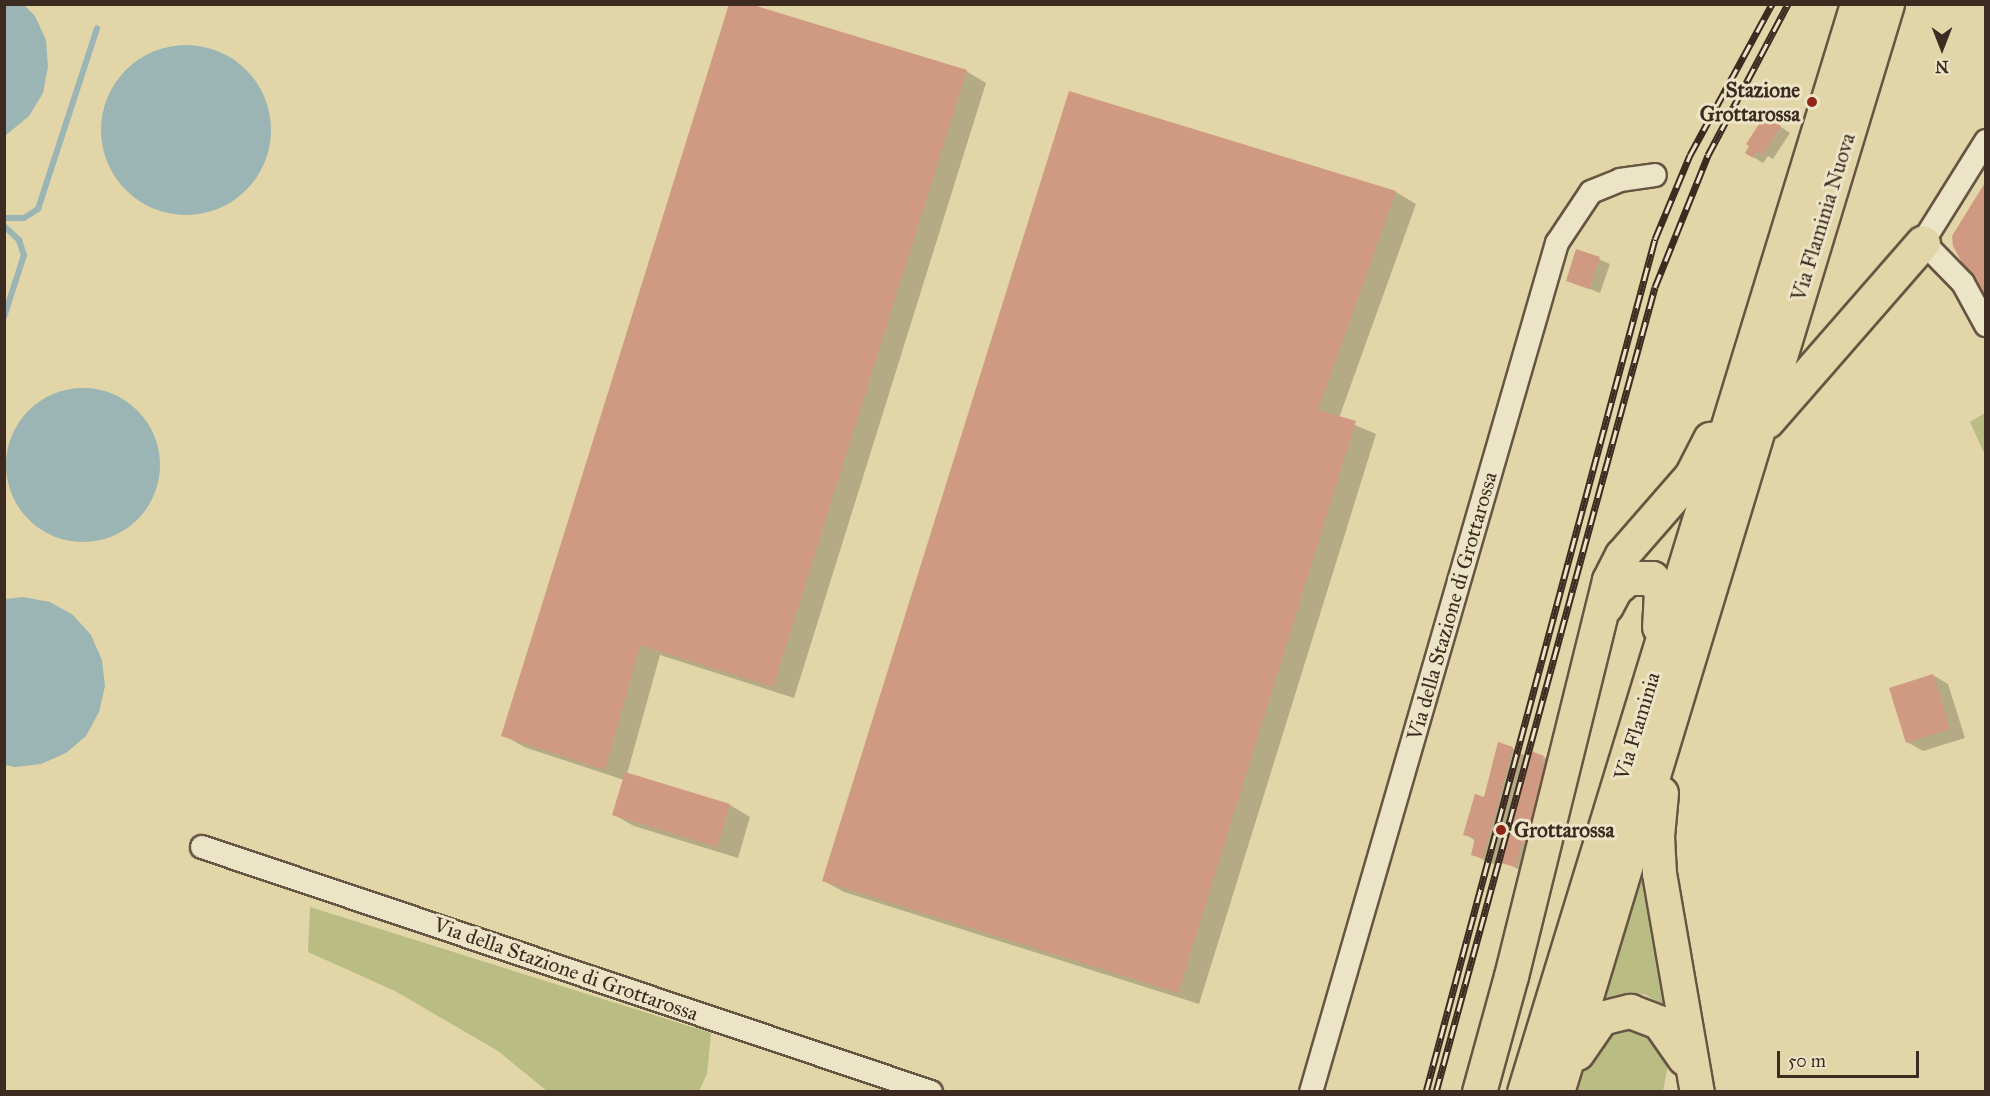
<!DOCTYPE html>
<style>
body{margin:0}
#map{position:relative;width:1990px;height:1096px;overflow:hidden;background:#e2d5a7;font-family:"IM FELL Great Primer",serif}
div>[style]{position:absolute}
.green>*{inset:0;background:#b9bc83}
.water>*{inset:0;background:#9bb5b4}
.round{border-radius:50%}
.shadow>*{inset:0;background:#0003}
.stream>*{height:6px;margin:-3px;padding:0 3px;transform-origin:3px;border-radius:3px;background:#9bb5b4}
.building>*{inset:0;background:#d09981}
.roads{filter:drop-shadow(2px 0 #665542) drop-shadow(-2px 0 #665542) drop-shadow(0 2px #665542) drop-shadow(0 -2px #665542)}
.minor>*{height:22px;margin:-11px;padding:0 11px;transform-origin:11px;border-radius:11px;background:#ece4c6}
.highway>*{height:33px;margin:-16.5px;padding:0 16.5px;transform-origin:16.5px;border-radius:16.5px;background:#e2d5a7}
.rail>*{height:7px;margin-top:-3.5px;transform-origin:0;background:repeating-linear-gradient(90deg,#ece4c6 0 14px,#3d2a21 0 28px);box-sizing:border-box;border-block:2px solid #3d2a21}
.dots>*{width:16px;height:16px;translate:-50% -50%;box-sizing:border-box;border:3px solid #ece4c6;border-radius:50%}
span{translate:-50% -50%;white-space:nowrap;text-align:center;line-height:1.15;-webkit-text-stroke:6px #ece4c6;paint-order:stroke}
.poi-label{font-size:21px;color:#3d2a21;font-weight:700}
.right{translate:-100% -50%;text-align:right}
.left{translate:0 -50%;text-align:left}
.street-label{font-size:21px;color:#3d2a21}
.frame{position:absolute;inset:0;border:6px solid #3d2a21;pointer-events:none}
.north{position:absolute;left:1912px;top:18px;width:60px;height:60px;-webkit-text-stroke:4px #ece4c6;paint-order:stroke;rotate:180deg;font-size:16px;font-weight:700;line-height:24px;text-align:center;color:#3d2a21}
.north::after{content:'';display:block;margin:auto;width:21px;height:27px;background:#3d2a21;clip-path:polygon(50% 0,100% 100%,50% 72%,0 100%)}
.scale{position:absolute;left:1777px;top:1051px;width:142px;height:27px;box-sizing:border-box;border:3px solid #3d2a21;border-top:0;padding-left:8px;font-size:18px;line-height:21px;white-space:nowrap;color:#3d2a21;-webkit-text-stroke:4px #ece4c6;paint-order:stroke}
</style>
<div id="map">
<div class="green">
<i style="clip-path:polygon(1985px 413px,1985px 455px,1970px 422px)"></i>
<i style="clip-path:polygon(1642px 858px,1670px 1009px,1644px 994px,1624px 995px,1595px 1007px)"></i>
<i style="clip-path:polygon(310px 907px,711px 1033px,707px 1074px,699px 1091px,547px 1091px,498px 1051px,395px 991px,308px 952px)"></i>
<i style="clip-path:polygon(1640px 1021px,1669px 1060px,1663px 1091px,1572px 1092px,1597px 1034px)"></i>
</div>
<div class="water">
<i style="clip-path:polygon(5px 4px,24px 5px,35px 16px,46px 40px,48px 67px,43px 93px,29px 116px,5px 136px)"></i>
<i class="round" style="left:101px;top:45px;width:170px;height:170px"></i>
<i class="round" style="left:6px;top:388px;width:154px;height:154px"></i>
<i style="clip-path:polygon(23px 597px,50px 602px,73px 615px,91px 635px,102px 660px,105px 686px,99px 712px,86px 736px,66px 753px,41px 764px,15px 767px,5px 765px,5px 599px)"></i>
</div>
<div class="shadow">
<i style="clip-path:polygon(966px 71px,986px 83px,794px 698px,660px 655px,627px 774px,730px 805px,750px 817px,738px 858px,634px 826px,614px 815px,624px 780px,524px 747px,503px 735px)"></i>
<i style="clip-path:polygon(1775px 123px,1790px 133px,1773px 159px,1768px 156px,1763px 163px,1747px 153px)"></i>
<i style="clip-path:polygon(1396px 192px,1416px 204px,1339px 418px,1376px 434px,1199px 1004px,844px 892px,824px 881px)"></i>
<i style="clip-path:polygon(1577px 250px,1610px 264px,1600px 293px,1567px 280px)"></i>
<i style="clip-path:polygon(1933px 675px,1948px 684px,1965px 738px,1923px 751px,1907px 742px)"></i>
<i style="clip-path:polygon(1512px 748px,1527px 757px,1498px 866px,1473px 855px,1476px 841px,1465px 834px)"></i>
<i style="clip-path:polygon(1544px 757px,1559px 766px,1531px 875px,1503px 862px)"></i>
</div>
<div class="stream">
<i style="left:4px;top:218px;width:20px"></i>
<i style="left:24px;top:218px;width:17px;rotate:-33deg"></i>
<i style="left:38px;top:209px;width:190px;rotate:-71.9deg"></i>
<i style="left:4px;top:226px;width:21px;rotate:43deg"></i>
<i style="left:19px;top:240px;width:16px;rotate:72deg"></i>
<i style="left:24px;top:255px;width:65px;rotate:107.9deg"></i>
</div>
<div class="building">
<i style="clip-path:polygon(729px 4px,750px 4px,967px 70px,773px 687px,640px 645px,605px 770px,501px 736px)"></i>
<i style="clip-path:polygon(1069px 91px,1396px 191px,1318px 410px,1356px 421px,1178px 993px,822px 881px)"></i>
<i style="clip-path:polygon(1765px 115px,1781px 126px,1762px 155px,1757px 151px,1753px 158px,1745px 153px,1749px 146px,1746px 144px)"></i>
<i style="clip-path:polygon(1986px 181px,1986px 307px,1953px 246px,1952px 236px)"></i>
<i style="clip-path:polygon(1576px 249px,1600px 257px,1589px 289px,1566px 281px)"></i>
<i style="clip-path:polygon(1933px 674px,1950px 729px,1906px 743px,1889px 688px)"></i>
<i style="clip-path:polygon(1498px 742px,1513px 747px,1483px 858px,1471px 855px,1475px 838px,1463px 835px,1475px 794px,1484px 797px)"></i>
<i style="clip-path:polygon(1531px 751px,1544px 756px,1542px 764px,1546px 766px,1527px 843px,1522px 843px,1516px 867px,1501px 863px)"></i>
<i style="clip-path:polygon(625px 772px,730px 804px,717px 847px,612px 815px)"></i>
</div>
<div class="roads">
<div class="minor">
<i style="left:1986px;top:141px;width:119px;rotate:122deg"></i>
<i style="left:1923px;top:242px;width:57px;rotate:45.7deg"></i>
<i style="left:1963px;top:283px;width:48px;rotate:61.3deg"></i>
<i style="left:202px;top:847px;width:769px;rotate:18.58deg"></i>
<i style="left:1311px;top:1092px;width:884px;rotate:-73.84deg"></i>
<i style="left:1557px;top:243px;width:61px;rotate:-56.3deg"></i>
<i style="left:1591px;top:192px;width:31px;rotate:-22deg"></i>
<i style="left:1620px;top:180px;width:35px;rotate:-8deg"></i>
</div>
<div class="highway">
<i style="left:1767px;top:421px;width:237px;rotate:-48.9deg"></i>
<i style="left:1606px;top:606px;width:19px;rotate:-62deg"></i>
<i style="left:1615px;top:589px;width:17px;rotate:-40deg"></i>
<i style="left:1628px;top:578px;width:24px"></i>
<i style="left:1652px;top:578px;width:16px;rotate:55deg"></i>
<i style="left:1661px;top:591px;width:36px;rotate:93deg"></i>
<i style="left:1661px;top:793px;width:43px;rotate:95.3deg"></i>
<i style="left:1657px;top:836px;width:37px;rotate:87deg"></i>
<i style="left:1659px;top:873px;width:222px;rotate:80.2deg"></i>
<i style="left:1577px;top:1053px;width:42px;rotate:-55.6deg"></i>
<i style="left:1601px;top:1018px;width:30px;rotate:-14deg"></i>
<i style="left:1630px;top:1011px;width:31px;rotate:21deg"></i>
<i style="left:1659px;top:1022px;width:44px;rotate:55.2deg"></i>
<i style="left:1479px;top:1092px;width:120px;rotate:-74.6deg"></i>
<i style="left:1511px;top:976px;width:408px;rotate:-76.1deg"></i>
<i style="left:1609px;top:580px;width:28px;rotate:-63deg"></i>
<i style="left:1622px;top:555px;width:105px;rotate:-48.9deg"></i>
<i style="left:1691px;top:476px;width:42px;rotate:-62.8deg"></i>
<i style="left:1524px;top:1092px;width:1138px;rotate:-72.98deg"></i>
<i style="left:1557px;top:1092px;width:1137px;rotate:-73.13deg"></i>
</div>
</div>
<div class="rail">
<i style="left:1426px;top:1092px;width:883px;rotate:-74.97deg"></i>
<i style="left:1655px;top:239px;width:91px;rotate:-67.4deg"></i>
<i style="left:1690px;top:155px;width:172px;rotate:-61.5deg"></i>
<i style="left:1436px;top:1092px;width:834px;rotate:-74.78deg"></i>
<i style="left:1655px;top:287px;width:142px;rotate:-68.1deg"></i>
<i style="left:1708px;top:155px;width:171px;rotate:-62.1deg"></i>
</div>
<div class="dots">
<i style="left:1812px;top:102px;background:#8f2418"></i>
<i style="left:1501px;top:830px;background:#8f2418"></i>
</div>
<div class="poi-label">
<span class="right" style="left:1800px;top:102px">Stazione<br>Grottarossa</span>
<span class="left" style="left:1514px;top:830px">Grottarossa</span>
</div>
<div class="street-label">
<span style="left:1823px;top:217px;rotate:-73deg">Via Flaminia Nuova</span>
<span style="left:1452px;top:606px;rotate:-74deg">Via della Stazione di Grottarossa</span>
<span style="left:1637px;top:726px;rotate:-73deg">Via Flaminia</span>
<span style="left:566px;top:969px;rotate:19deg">Via della Stazione di Grottarossa</span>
</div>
<div class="frame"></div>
<div class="north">N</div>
<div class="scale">50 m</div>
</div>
